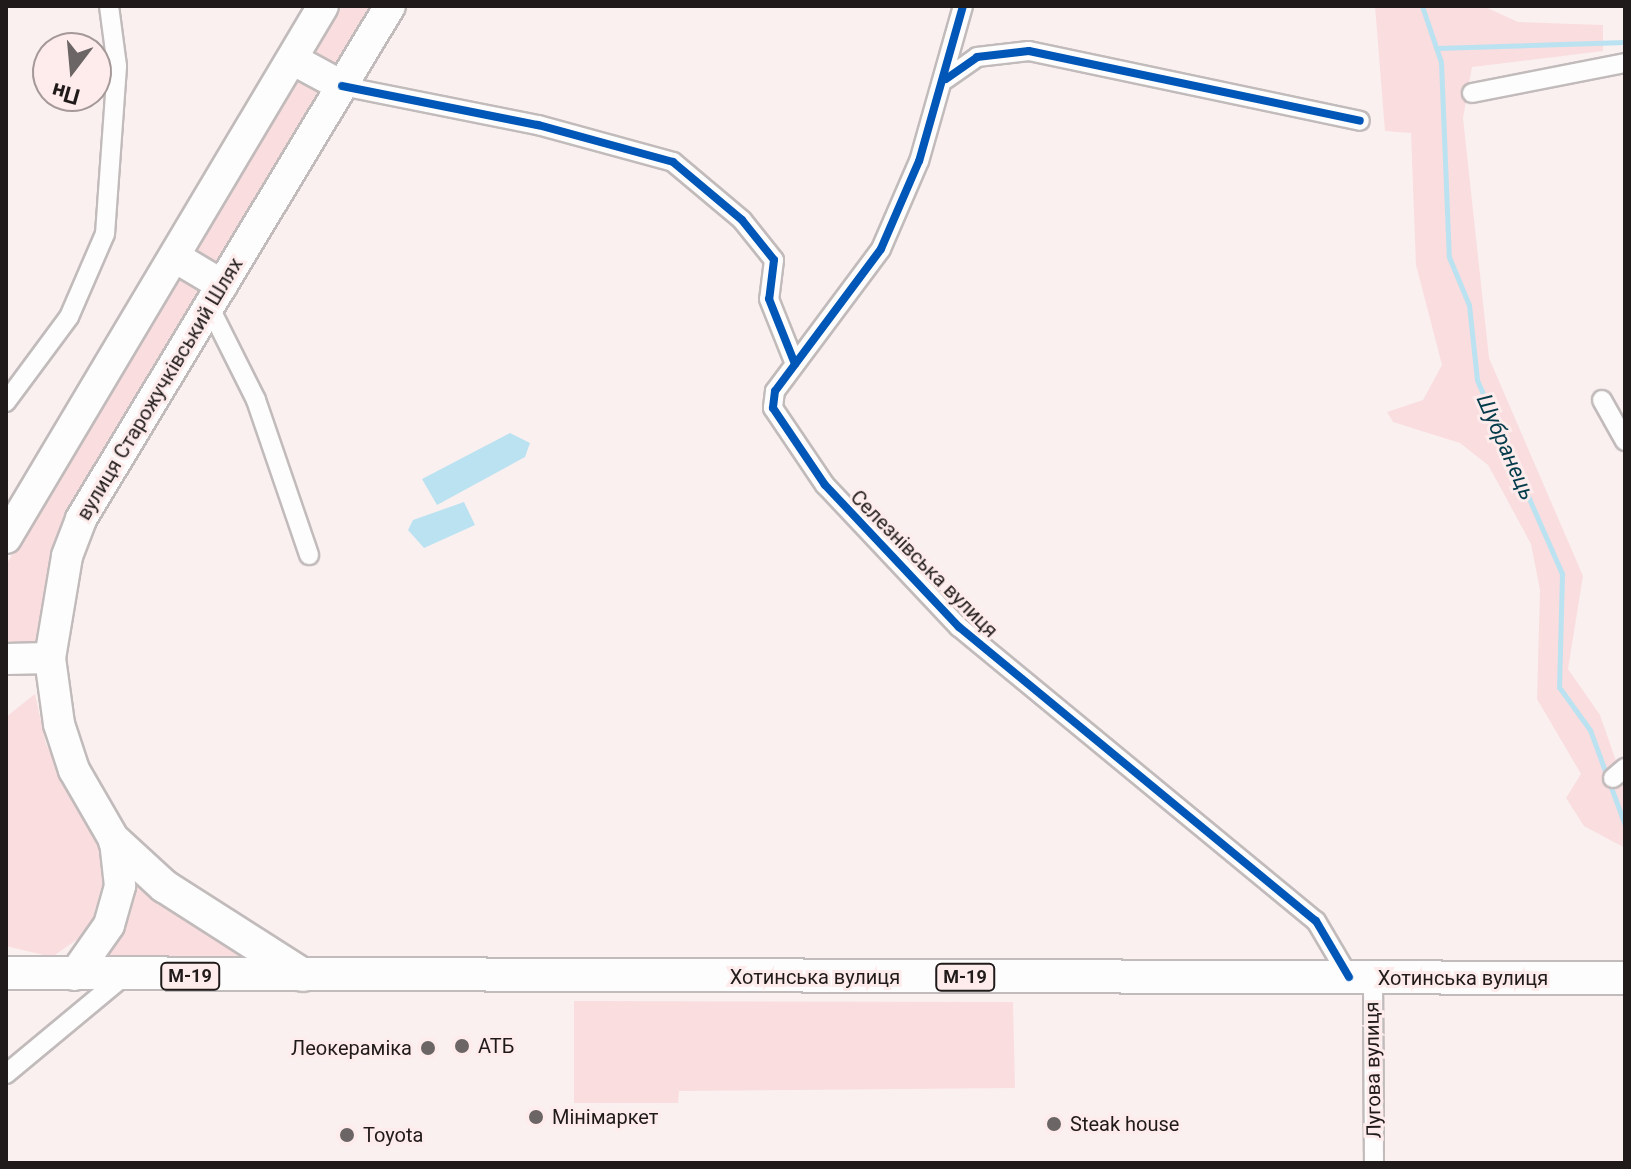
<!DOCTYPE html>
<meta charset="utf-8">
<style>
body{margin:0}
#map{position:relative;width:1631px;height:1169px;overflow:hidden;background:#faf0f0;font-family:Roboto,sans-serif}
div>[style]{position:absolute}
.green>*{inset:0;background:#faddde}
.water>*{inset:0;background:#bbe2f1}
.stream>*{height:5px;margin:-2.5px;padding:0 2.5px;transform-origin:2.5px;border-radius:2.5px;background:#bbe2f1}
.roads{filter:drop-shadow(2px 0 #c2bbbb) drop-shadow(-2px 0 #c2bbbb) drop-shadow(0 2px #c2bbbb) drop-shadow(0 -2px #c2bbbb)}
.minor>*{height:18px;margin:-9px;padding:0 9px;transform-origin:9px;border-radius:9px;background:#fefdfd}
.primary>*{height:30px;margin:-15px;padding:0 15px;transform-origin:15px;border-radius:15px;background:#fefdfd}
.trunk>*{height:32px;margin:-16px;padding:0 16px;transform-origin:16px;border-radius:16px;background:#fefdfd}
.cycleway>*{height:8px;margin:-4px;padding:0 4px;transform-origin:4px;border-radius:4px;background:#0057b8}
.dots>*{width:22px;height:22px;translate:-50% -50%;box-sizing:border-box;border:4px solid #feecec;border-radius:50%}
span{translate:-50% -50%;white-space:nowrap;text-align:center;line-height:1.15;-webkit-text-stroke:6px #feecec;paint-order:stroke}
.shield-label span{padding:2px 6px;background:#feecec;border:2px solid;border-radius:6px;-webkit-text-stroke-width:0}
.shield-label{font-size:18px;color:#201a1a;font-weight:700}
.street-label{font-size:20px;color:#201a1a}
.poi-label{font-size:20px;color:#201a1a}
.left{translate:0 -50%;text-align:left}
.right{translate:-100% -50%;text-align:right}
.water-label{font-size:22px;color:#043c4b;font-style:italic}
.frame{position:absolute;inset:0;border:8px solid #201a1a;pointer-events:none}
.north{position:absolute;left:32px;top:32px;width:80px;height:80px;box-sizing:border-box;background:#feecec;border:2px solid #a59898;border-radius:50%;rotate:196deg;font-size:22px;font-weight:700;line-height:32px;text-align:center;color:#201a1a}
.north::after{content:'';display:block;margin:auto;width:28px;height:36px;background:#6c6565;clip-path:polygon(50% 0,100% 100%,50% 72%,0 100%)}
</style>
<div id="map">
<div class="green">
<i style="clip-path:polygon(342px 6px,382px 6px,341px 72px,313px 55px)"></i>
<i style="clip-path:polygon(1375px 6px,1483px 6px,1518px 22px,1603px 25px,1603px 51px,1472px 67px,1463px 118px,1489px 358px,1583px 576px,1568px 669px,1600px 715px,1625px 787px,1625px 848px,1584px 826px,1566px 798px,1581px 774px,1537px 699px,1540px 590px,1531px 544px,1504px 494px,1488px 465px,1460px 443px,1393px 422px,1387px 412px,1423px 400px,1442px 365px,1416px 265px,1411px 133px,1385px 131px)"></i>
<i style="clip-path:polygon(299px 79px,326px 94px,215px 267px,196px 249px)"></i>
<i style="clip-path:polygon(181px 275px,201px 282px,207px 296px,128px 425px,40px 644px,6px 649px,6px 565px)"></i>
<i style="clip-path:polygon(35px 694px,46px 744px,100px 849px,105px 875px,89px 931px,52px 957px,6px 946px,6px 717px)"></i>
<i style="clip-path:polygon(128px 869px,156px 898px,240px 956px,101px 956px)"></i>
<i style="clip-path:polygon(574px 1001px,1013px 1002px,1015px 1088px,679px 1091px,678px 1103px,574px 1103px)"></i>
</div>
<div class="water">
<i style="clip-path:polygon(510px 433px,530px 443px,525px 457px,437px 505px,422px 479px)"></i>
<i style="clip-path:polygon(464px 502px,475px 525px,424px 548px,408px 530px,413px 520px)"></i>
</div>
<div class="stream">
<i style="left:1422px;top:6px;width:59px;rotate:71.3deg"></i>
<i style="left:1441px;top:62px;width:195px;rotate:87.7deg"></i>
<i style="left:1449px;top:257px;width:52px;rotate:67.4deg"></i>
<i style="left:1469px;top:305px;width:75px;rotate:83.9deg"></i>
<i style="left:1477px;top:380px;width:212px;rotate:66.3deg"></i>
<i style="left:1562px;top:574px;width:113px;rotate:91.5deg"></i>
<i style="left:1559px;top:687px;width:53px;rotate:54.2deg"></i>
<i style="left:1590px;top:730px;width:101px;rotate:69.8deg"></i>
<i style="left:1437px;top:48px;width:188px;rotate:-1.8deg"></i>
</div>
<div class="roads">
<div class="minor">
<i style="left:963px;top:6px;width:161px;rotate:105.8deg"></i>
<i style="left:919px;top:161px;width:96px;rotate:113.4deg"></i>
<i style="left:881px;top:249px;width:177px;rotate:126.7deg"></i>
<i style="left:775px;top:391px;width:17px;rotate:97deg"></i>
<i style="left:773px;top:408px;width:93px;rotate:56deg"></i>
<i style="left:825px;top:485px;width:195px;rotate:46.7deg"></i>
<i style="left:959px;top:627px;width:462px;rotate:39.5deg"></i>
<i style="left:1316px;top:921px;width:65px;rotate:59.5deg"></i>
<i style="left:946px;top:79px;width:38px;rotate:-35deg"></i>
<i style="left:977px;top:57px;width:52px;rotate:-6.6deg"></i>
<i style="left:1029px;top:51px;width:338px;rotate:11.9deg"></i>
<i style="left:342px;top:86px;width:200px;rotate:11.3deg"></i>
<i style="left:538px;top:125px;width:140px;rotate:15.3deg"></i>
<i style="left:673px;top:162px;width:90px;rotate:40deg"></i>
<i style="left:742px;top:220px;width:51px;rotate:51.3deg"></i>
<i style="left:774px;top:260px;width:39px;rotate:97deg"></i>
<i style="left:769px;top:299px;width:70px;rotate:68.2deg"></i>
<i style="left:1472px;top:93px;width:156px;rotate:-11.1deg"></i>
<i style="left:209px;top:306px;width:105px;rotate:63.4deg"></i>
<i style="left:256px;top:400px;width:164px;rotate:71.1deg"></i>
<i style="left:1602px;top:400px;width:47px;rotate:60.7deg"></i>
<i style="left:6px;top:402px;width:106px;rotate:-53.5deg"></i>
<i style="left:69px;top:317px;width:90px;rotate:-66.6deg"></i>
<i style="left:105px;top:234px;width:168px;rotate:-85.9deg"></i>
<i style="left:117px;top:66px;width:61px;rotate:-97.6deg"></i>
<i style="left:1613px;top:778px;width:16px;rotate:-40deg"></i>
<i style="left:1373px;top:978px;width:185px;rotate:89.7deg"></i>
<i style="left:6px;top:1074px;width:153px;rotate:-39.7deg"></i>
</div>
<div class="primary">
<i style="left:292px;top:59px;width:57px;rotate:28.4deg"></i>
<i style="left:175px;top:257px;width:55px;rotate:30.8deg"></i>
<i style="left:6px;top:538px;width:619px;rotate:-59.21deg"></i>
<i style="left:6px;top:659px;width:44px;rotate:-1.3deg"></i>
<i style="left:74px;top:975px;width:61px;rotate:-55deg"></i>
<i style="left:109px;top:925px;width:41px;rotate:-74.2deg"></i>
<i style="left:120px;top:886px;width:45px;rotate:-96.3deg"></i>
<i style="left:115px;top:841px;width:82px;rotate:-120deg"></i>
<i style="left:74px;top:770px;width:48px;rotate:-108.1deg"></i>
<i style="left:59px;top:724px;width:67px;rotate:-97.8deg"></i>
<i style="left:50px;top:658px;width:103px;rotate:-80.5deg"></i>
<i style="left:67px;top:556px;width:40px;rotate:-69deg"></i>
<i style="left:81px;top:519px;width:599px;rotate:-58.94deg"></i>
</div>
<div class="trunk">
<i style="left:115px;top:841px;width:67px;rotate:42.6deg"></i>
<i style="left:164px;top:886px;width:165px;rotate:32.6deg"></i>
<i style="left:6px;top:973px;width:1619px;rotate:0.18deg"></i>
</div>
</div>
<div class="cycleway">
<i style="left:963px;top:6px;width:161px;rotate:105.8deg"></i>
<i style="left:919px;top:161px;width:96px;rotate:113.4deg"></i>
<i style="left:881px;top:249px;width:177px;rotate:126.7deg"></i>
<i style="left:775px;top:391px;width:17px;rotate:97deg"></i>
<i style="left:773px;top:408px;width:93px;rotate:56deg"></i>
<i style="left:825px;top:485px;width:195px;rotate:46.7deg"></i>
<i style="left:959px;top:627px;width:462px;rotate:39.5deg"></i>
<i style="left:1316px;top:921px;width:65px;rotate:59.5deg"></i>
<i style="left:946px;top:79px;width:38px;rotate:-35deg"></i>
<i style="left:977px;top:57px;width:52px;rotate:-6.6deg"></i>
<i style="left:1029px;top:51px;width:338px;rotate:11.9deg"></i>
<i style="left:342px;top:86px;width:200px;rotate:11.3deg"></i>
<i style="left:538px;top:125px;width:140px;rotate:15.3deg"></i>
<i style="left:673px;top:162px;width:90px;rotate:40deg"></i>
<i style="left:742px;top:220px;width:51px;rotate:51.3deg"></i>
<i style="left:774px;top:260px;width:39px;rotate:97deg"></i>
<i style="left:769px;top:299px;width:70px;rotate:68.2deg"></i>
</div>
<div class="dots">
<i style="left:462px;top:1046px;background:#6c6565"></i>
<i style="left:428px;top:1048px;background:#6c6565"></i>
<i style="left:536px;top:1117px;background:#6c6565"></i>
<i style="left:1054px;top:1124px;background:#6c6565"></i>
<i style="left:347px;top:1135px;background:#6c6565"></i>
</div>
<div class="shield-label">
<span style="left:190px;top:976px">М-19</span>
<span style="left:965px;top:977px">М-19</span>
</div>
<div class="street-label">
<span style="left:160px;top:389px;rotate:-59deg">вулиця Старожучківський Шлях</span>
<span style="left:924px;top:564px;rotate:45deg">Селезнівська вулиця</span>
<span style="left:815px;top:977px">Хотинська вулиця</span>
<span style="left:1463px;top:978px">Хотинська вулиця</span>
<span style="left:1373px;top:1070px;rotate:-91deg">Лугова вулиця</span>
</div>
<div class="poi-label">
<span class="left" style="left:478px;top:1046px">АТБ</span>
<span class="right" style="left:412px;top:1048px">Леокераміка</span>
<span class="left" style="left:552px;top:1117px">Мінімаркет</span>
<span class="left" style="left:1070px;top:1124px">Steak house</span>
<span class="left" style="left:363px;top:1135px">Toyota</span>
</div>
<div class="water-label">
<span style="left:1506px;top:447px;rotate:66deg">Шубранець</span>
</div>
<div class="frame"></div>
<div class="north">Пн</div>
</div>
